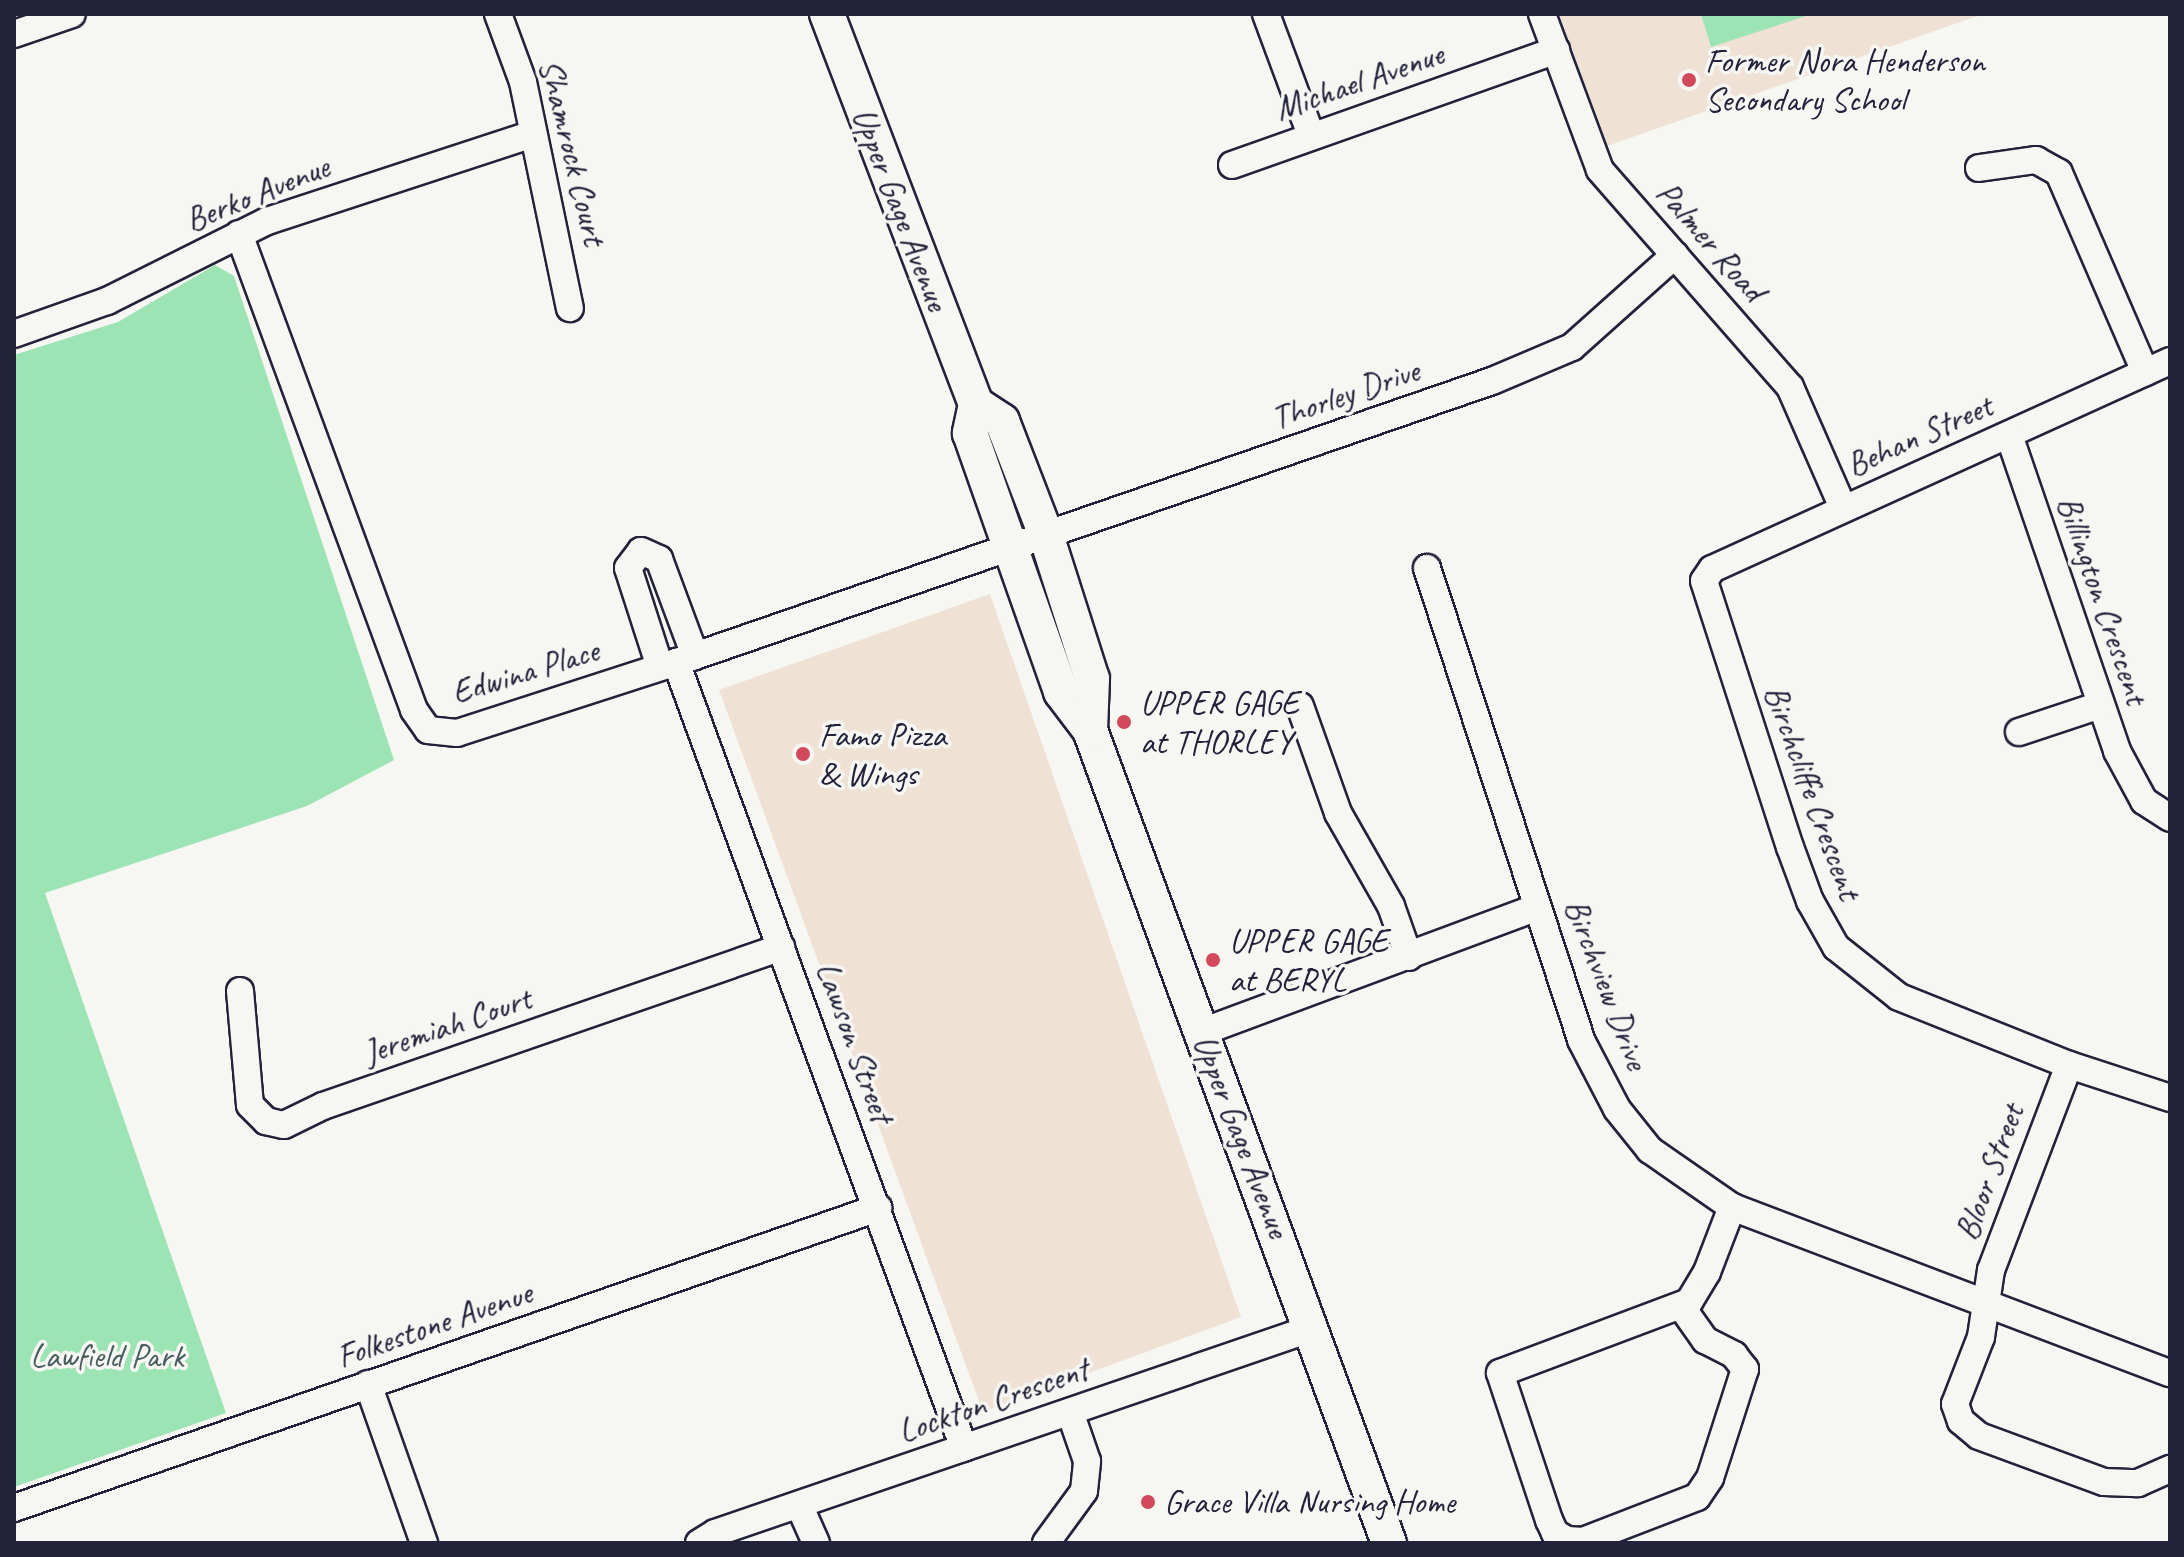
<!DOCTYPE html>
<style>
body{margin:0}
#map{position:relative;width:2184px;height:1557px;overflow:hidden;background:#f6f6f2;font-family:Caveat,sans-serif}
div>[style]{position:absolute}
.built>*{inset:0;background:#efe2d5}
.green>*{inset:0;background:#9ce4b3}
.roads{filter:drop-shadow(2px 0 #22223b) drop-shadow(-2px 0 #22223b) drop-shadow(0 2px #22223b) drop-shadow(0 -2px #22223b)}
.minor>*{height:26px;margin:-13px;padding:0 13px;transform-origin:13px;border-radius:13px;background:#f6f6f2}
.major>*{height:34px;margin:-17px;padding:0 17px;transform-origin:17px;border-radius:17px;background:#f6f6f2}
.dots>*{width:22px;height:22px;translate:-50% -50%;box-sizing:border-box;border:4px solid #f6f6f2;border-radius:50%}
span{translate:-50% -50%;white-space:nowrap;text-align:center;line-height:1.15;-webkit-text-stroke:7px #f6f6f2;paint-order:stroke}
.poi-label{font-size:34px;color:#22223b}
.left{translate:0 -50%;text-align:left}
.street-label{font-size:34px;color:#22223b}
.park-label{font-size:34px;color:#475c5f}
.frame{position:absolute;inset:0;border:16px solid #22223b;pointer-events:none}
</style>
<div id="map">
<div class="built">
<i style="clip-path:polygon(1559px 14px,1983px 14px,1607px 146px)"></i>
<i style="clip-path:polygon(990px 594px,1241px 1317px,983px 1412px,719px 690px)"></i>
</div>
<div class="green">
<i style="clip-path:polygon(1701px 14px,1812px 14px,1711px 47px)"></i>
<i style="clip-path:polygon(215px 265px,234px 276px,394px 760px,307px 806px,45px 893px,226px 1413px,14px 1487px,14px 355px,118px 322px)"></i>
</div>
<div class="roads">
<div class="minor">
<i style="left:498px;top:14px;width:72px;rotate:69.8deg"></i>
<i style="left:523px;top:82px;width:231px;rotate:78.3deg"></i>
<i style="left:1266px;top:14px;width:129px;rotate:69.6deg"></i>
<i style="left:1542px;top:14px;width:166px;rotate:69.6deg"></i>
<i style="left:1600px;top:170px;width:288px;rotate:48.8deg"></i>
<i style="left:1790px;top:387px;width:132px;rotate:66.3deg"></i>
<i style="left:14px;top:34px;width:61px;rotate:-19deg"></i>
<i style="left:1232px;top:165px;width:344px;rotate:-19.5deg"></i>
<i style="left:1979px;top:168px;width:58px;rotate:-8deg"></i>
<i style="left:2036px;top:160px;width:26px;rotate:29deg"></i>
<i style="left:2059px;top:173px;width:217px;rotate:66.6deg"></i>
<i style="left:239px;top:234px;width:507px;rotate:69.81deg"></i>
<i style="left:414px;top:710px;width:24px;rotate:55deg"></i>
<i style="left:428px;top:730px;width:29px;rotate:6deg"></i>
<i style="left:457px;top:733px;width:250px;rotate:-17.9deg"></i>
<i style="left:695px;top:656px;width:843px;rotate:-19.04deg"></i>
<i style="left:1492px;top:381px;width:87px;rotate:-23deg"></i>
<i style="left:1572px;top:347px;width:138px;rotate:-41.8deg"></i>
<i style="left:14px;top:334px;width:99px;rotate:-19.5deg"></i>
<i style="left:107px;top:301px;width:179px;rotate:-26.6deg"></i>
<i style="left:267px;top:221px;width:280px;rotate:-18.1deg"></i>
<i style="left:2170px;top:361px;width:503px;rotate:155.57deg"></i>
<i style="left:1712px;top:569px;width:14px;rotate:124deg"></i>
<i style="left:1704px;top:581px;width:280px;rotate:72.1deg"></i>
<i style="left:1790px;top:847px;width:58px;rotate:69.7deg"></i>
<i style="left:1810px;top:901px;width:53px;rotate:60.5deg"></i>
<i style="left:1836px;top:947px;width:80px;rotate:38.4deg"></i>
<i style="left:1899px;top:997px;width:183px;rotate:21.8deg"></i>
<i style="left:2069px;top:1065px;width:106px;rotate:18.1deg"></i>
<i style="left:2009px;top:435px;width:334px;rotate:71.1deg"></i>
<i style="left:2117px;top:751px;width:57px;rotate:61.6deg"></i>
<i style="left:2144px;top:801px;width:31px;rotate:33deg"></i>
<i style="left:1427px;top:568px;width:496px;rotate:71.9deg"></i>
<i style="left:1581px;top:1040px;width:78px;rotate:62.4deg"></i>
<i style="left:1617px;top:1109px;width:53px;rotate:51.2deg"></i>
<i style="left:1650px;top:1150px;width:100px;rotate:34.8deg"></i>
<i style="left:1732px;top:1207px;width:468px;rotate:20.8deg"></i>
<i style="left:676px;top:662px;width:837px;rotate:69.88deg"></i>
<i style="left:660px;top:667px;width:104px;rotate:-107.9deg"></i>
<i style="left:628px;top:568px;width:21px;rotate:-53deg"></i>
<i style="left:641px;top:551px;width:20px;rotate:24deg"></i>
<i style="left:659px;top:559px;width:103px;rotate:69.6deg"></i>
<i style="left:1300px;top:706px;width:114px;rotate:70.4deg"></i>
<i style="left:1338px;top:813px;width:107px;rotate:60.3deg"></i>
<i style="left:1391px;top:906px;width:54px;rotate:70.6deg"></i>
<i style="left:2019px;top:732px;width:85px;rotate:-18.4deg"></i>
<i style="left:240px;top:991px;width:114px;rotate:85deg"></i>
<i style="left:250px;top:1105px;width:23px;rotate:45deg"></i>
<i style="left:266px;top:1121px;width:18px;rotate:13deg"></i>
<i style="left:284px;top:1125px;width:43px;rotate:-26deg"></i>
<i style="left:323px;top:1106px;width:485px;rotate:-19.1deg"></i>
<i style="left:1202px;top:1032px;width:358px;rotate:-20.4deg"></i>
<i style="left:2069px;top:1065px;width:219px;rotate:110.8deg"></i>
<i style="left:1991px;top:1270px;width:68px;rotate:98.5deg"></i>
<i style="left:1981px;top:1337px;width:72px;rotate:111.2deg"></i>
<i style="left:1955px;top:1404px;width:18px;rotate:71deg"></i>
<i style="left:1961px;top:1421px;width:23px;rotate:40deg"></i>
<i style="left:1979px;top:1436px;width:133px;rotate:20.2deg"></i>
<i style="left:2104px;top:1482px;width:34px;rotate:2deg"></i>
<i style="left:2138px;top:1483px;width:35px;rotate:-24deg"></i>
<i style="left:1681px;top:1306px;width:42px;rotate:54.8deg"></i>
<i style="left:1705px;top:1340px;width:33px;rotate:27deg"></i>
<i style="left:1734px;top:1355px;width:18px;rotate:52deg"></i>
<i style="left:1745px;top:1369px;width:114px;rotate:107.8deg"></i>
<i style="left:1710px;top:1478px;width:23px;rotate:124deg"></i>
<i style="left:1697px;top:1497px;width:122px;rotate:158.9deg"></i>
<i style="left:1583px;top:1541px;width:16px;rotate:-176deg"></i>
<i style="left:1567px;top:1540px;width:14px;rotate:-150deg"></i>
<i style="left:1555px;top:1533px;width:14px;rotate:-115deg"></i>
<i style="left:1549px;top:1520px;width:155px;rotate:-108.4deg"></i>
<i style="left:1500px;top:1373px;width:202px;rotate:-20.6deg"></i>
<i style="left:1689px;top:1302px;width:35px;rotate:-59deg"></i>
<i style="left:1707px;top:1272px;width:70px;rotate:-69deg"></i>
<i style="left:368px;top:1384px;width:169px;rotate:70.6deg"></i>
<i style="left:800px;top:1507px;width:39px;rotate:66deg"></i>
<i style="left:14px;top:1508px;width:915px;rotate:-19.15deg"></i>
<i style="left:699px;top:1543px;width:19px;rotate:-32deg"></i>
<i style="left:715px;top:1533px;width:632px;rotate:-18.92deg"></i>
<i style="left:1046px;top:1543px;width:64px;rotate:-53.8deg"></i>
<i style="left:1084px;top:1491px;width:30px;rotate:-84deg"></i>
<i style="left:1087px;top:1461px;width:52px;rotate:-109.1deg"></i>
</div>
<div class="major">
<i style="left:827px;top:14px;width:417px;rotate:69.1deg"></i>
<i style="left:976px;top:404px;width:30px;rotate:102deg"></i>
<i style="left:970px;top:433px;width:275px;rotate:70.6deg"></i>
<i style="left:1061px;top:692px;width:48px;rotate:52.7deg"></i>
<i style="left:1090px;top:730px;width:866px;rotate:69.81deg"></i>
<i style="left:976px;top:404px;width:31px;rotate:33deg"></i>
<i style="left:1002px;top:421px;width:122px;rotate:68.9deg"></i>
<i style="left:1046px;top:535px;width:151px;rotate:72.3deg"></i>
<i style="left:1092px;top:679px;width:51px;rotate:92.2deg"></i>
</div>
</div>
<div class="dots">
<i style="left:1689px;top:80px;background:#d1495b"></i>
<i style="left:1124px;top:722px;background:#d1495b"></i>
<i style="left:803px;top:754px;background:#d1495b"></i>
<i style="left:1213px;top:960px;background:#d1495b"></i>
<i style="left:1148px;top:1502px;background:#d1495b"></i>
</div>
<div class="poi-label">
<span class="left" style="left:1705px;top:80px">Former Nora Henderson<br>Secondary School</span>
<span class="left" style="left:1140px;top:722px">UPPER GAGE<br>at THORLEY</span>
<span class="left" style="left:819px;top:754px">Famo Pizza<br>&amp; Wings</span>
<span class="left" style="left:1229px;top:960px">UPPER GAGE<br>at BERYL</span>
<span class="left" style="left:1164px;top:1502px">Grace Villa Nursing Home</span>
</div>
<div class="street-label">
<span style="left:1359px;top:81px;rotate:-19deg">Michael Avenue</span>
<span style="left:573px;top:152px;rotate:76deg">Shamrock Court</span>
<span style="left:257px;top:193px;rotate:-22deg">Berko Avenue</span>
<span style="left:901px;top:209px;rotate:69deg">Upper Gage Avenue</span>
<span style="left:1711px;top:241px;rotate:49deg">Palmer Road</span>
<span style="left:1345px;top:394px;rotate:-19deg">Thorley Drive</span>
<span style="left:1919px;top:435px;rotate:-24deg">Behan Street</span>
<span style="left:2103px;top:600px;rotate:71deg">Billington Crescent</span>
<span style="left:525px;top:671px;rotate:-17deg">Edwina Place</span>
<span style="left:1813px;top:792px;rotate:70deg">Birchcliffe Crescent</span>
<span style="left:1607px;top:984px;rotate:69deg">Birchview Drive</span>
<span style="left:447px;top:1025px;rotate:-19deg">Jeremiah Court</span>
<span style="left:855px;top:1042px;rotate:70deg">Lawson Street</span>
<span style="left:1242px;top:1136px;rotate:69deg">Upper Gage Avenue</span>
<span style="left:1989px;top:1172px;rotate:-70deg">Bloor Street</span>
<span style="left:434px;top:1324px;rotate:-19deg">Folkestone Avenue</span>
<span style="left:993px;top:1400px;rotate:-19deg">Lockton Crescent</span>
</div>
<div class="park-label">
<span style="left:107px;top:1356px">Lawfield Park</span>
</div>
<div class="frame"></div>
</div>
